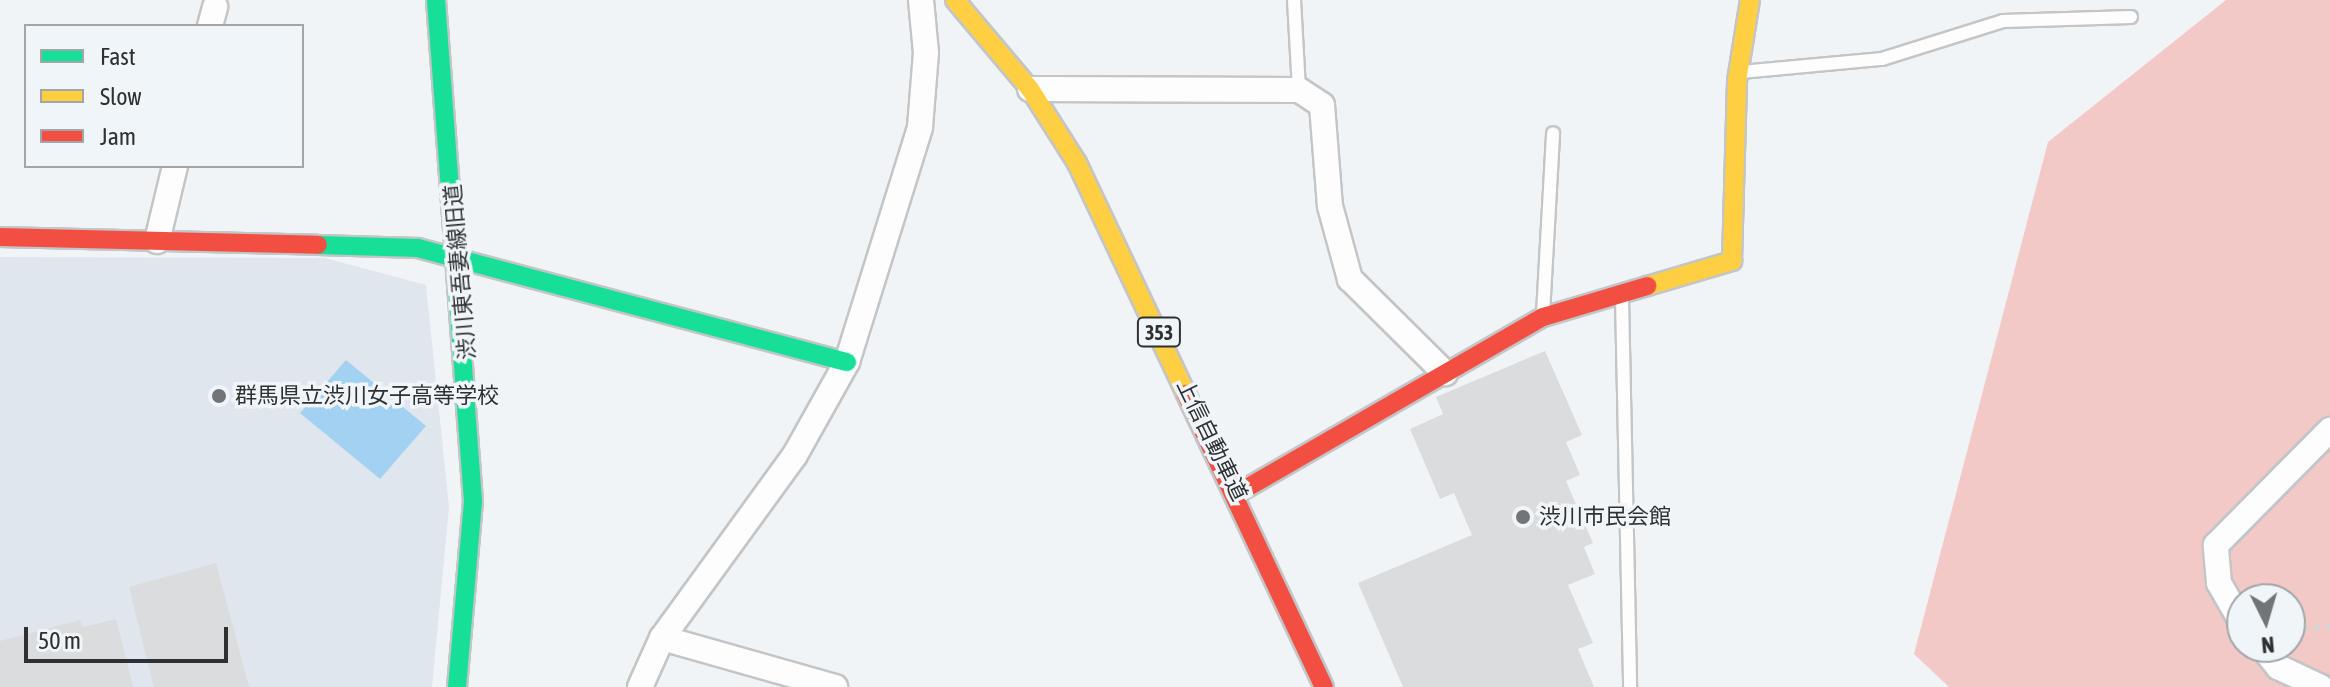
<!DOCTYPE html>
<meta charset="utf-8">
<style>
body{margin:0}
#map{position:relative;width:2330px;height:687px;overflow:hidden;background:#f1f4f7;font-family:"Asap Condensed","Noto Sans JP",sans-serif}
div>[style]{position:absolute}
.built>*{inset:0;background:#e0e6ed}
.forest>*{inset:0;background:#f2c9c6}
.water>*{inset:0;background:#a3d1f1}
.building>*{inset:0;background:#dadcde}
.path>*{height:5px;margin-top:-2.5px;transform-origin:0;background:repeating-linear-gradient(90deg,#d5d5d6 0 6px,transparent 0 12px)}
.roads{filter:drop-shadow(2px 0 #c3c5c7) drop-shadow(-2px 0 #c3c5c7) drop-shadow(0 2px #c3c5c7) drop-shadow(0 -2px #c3c5c7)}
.lane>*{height:12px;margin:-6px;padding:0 6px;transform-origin:6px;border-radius:6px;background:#fdfdfe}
.street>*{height:24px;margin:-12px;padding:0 12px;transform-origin:12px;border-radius:12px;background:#fdfdfe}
.fast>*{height:18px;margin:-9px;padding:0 9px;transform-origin:9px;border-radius:9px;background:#16e098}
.slow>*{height:18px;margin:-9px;padding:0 9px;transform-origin:9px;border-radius:9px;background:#ffcf43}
.jam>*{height:18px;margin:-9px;padding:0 9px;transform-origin:9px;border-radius:9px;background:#f24e42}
.dots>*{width:22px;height:22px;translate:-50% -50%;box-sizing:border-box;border:4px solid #eff5f9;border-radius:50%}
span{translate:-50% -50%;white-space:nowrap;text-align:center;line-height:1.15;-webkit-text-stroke:7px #eff5f9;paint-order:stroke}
.shield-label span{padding:2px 6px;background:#eff5f9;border:2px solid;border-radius:6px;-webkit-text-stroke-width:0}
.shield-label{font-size:20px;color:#2e3032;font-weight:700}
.street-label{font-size:22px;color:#2e3032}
.poi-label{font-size:22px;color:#2e3032}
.left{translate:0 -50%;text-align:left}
.legend{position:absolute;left:24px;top:24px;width:280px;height:144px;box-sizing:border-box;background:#eff5f9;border:2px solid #a2a6a9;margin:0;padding:10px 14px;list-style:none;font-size:24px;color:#2e3032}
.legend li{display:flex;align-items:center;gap:16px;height:40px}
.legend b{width:40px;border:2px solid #a2a6a9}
.north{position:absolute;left:2226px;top:583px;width:80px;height:80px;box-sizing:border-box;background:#eff5f9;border:2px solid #a2a6a9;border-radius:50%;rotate:175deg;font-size:22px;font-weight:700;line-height:32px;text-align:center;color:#2e3032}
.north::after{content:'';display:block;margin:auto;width:28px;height:36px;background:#727577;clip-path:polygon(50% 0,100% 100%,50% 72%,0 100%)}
.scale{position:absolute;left:24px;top:627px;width:204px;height:36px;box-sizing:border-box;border:4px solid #2e3032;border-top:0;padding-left:10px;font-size:24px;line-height:28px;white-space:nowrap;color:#2e3032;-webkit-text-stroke:6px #eff5f9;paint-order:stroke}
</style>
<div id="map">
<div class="built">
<i style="clip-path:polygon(0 257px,325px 258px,426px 285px,449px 507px,432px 687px,0 687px)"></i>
</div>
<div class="forest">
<i style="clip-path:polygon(evenodd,2226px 0,2330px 0,2330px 687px,1949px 687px,1914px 654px,2048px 142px,2226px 0,2242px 599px,2290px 599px,2290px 647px,2242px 647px,2242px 599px)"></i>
</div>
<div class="water">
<i style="clip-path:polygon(346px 360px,426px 426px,380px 479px,300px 413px)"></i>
</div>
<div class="building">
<i style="clip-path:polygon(1545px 351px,1582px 435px,1566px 442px,1580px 475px,1566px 481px,1593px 543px,1584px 547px,1595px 574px,1568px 585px,1593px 643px,1578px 649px,1594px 687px,1403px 687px,1358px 583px,1472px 535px,1454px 493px,1440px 499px,1410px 429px,1443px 414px,1436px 397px)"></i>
<i style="clip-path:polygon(216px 563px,249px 687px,154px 687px,129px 587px)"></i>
<i style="clip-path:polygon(116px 619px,133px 687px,0 687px,0 641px,80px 620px,83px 627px)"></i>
</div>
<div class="path">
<i style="left:2290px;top:630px;width:40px;rotate:-5.7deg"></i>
</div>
<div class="roads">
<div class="lane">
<i style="left:1294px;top:0;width:90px;rotate:86.8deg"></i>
<i style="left:1741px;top:72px;width:142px;rotate:-5.3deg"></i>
<i style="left:1882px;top:59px;width:127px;rotate:-17.4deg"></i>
<i style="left:2003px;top:21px;width:128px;rotate:-1.8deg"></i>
<i style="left:1622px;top:298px;width:389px;rotate:88.8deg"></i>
<i style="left:1543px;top:314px;width:181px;rotate:-86.8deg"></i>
</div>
<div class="street">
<i style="left:210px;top:26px;width:20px;rotate:-75deg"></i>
<i style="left:1030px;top:89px;width:269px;rotate:0.2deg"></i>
<i style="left:1299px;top:90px;width:27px;rotate:33deg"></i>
<i style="left:1322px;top:105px;width:101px;rotate:85.5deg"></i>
<i style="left:1330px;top:206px;width:76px;rotate:74.7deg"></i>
<i style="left:1350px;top:279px;width:134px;rotate:44.7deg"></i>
<i style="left:157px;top:241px;width:77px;rotate:-76.5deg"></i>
<i style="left:2242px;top:623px;width:46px;rotate:-119.9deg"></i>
<i style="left:2219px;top:583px;width:38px;rotate:-95deg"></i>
<i style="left:2216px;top:545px;width:162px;rotate:-45.3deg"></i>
<i style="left:662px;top:638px;width:180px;rotate:15.8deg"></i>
<i style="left:2262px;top:647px;width:26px;rotate:51deg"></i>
<i style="left:2278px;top:667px;width:47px;rotate:24.9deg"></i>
<i style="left:640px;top:687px;width:54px;rotate:-65.8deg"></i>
<i style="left:662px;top:638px;width:226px;rotate:-54deg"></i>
<i style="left:795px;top:455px;width:107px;rotate:-60.8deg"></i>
<i style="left:847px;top:362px;width:246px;rotate:-72.7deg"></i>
<i style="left:920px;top:127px;width:74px;rotate:-85.4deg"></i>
<i style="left:926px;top:53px;width:53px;rotate:-95.4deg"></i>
</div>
<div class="fast">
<i style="left:436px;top:0;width:502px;rotate:85.78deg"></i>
<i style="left:473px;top:501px;width:187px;rotate:94.9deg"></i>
<i style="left:318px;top:245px;width:100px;rotate:1.7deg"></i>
<i style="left:418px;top:248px;width:444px;rotate:14.9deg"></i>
</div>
<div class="slow">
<i style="left:955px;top:0;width:116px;rotate:49.9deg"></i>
<i style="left:1030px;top:89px;width:88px;rotate:57.6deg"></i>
<i style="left:1077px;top:163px;width:255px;rotate:64.7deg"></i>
<i style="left:1647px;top:286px;width:89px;rotate:-16.4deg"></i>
<i style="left:1732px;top:261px;width:180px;rotate:-88.4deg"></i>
<i style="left:1737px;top:81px;width:82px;rotate:-80.9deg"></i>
</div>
<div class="jam">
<i style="left:0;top:237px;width:318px;rotate:1.4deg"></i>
<i style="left:1186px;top:394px;width:324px;rotate:64.8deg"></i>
<i style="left:1238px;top:493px;width:352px;rotate:-30deg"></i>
<i style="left:1543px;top:317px;width:109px;rotate:-16.6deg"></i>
</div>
</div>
<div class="dots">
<i style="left:219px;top:396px;background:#727577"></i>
<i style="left:1523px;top:517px;background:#727577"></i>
</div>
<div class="shield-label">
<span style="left:1159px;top:332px">353</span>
</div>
<div class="street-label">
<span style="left:460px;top:272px;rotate:-95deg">渋川東吾妻線旧道</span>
<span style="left:1212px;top:440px;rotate:64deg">上信自動車道</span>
</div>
<div class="poi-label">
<span class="left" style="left:235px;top:396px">群馬県立渋川女子高等学校</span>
<span class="left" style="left:1539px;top:517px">渋川市民会館</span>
</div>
<ul class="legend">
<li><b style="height:10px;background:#16e098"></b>Fast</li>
<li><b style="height:10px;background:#ffcf43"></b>Slow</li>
<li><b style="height:10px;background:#f24e42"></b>Jam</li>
</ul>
<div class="north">N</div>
<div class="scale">50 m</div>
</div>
